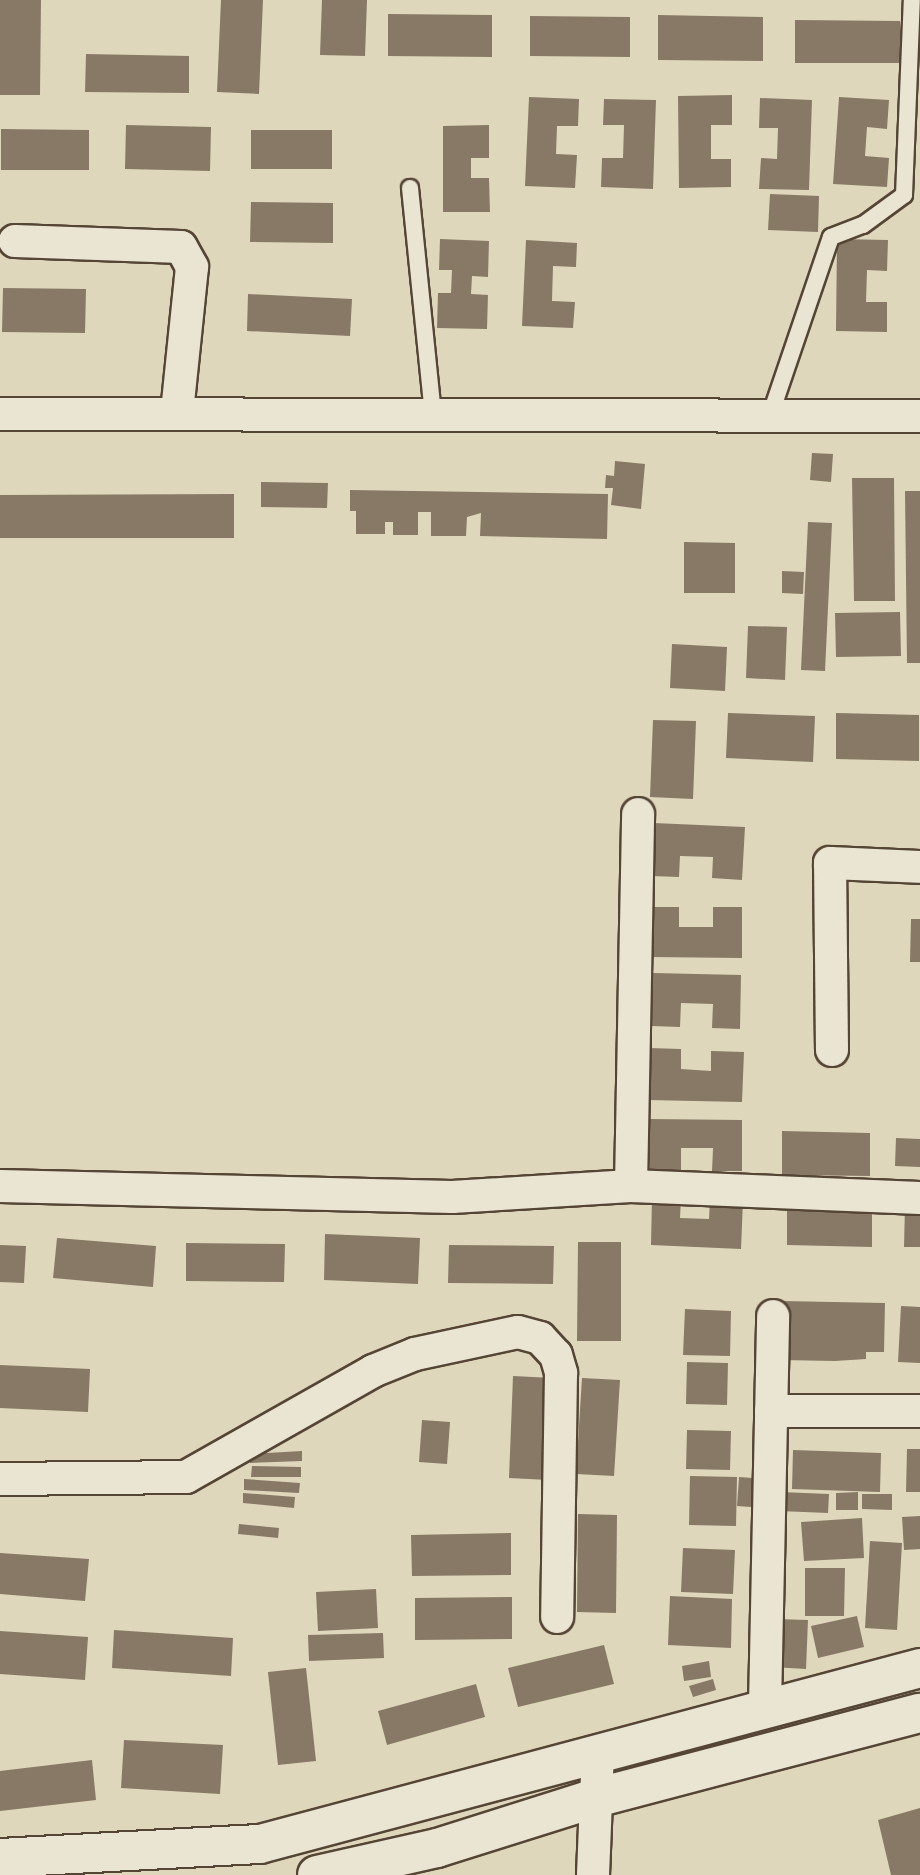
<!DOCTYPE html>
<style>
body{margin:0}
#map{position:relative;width:920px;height:1875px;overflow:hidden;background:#dfd7bc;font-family:"Libre Caslon Text",serif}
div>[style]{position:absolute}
.building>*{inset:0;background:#877966}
.roads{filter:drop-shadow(2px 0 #554535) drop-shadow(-2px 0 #554535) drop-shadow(0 2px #554535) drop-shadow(0 -2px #554535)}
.lane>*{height:16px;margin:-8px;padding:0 8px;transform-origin:8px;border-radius:8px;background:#eae5d3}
.street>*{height:32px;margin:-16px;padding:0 16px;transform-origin:16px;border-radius:16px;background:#eae5d3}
.secondary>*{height:38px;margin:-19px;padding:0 19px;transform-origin:19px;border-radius:19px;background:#eae5d3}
span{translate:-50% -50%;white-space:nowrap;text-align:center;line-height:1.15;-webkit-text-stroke:7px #eae5d3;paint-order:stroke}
</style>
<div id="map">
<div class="building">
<i style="clip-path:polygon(0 0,41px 0,40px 95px,0 95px)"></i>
<i style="clip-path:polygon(221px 0,263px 0,259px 94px,217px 92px)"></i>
<i style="clip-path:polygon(322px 0,367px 0,365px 56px,320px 55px)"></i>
<i style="clip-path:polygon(388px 14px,492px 15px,492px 57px,388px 56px)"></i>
<i style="clip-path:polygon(658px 15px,763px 17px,763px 61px,658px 60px)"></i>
<i style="clip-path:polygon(530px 16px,630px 17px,630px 57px,530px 56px)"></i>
<i style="clip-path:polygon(795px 20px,900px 21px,900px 63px,795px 63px)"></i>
<i style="clip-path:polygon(86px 54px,189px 56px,189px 93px,85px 92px)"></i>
<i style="clip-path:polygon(732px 95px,732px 125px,711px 125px,711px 159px,731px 159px,731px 187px,679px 188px,678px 96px)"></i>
<i style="clip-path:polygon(529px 97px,579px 99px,578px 126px,557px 126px,556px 154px,577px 155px,575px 188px,525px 186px)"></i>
<i style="clip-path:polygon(839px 97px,889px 100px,887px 129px,867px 127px,865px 156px,889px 158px,887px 187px,833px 184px)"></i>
<i style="clip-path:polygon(760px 98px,812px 100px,809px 190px,759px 189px,761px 158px,777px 159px,778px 128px,759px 128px)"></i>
<i style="clip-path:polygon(604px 99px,656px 100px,653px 189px,601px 187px,602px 158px,623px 158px,624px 125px,603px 125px)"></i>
<i style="clip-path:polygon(126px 125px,211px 127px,210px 171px,125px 169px)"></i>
<i style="clip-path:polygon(489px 125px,489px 158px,471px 158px,471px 178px,489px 178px,490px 212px,443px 212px,443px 126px)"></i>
<i style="clip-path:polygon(1px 129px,89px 130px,89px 170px,1px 170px)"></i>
<i style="clip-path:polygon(251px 130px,332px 130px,332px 169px,251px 169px)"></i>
<i style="clip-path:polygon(770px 194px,819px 196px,818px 232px,768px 230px)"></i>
<i style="clip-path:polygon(251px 202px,333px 203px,333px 243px,250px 242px)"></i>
<i style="clip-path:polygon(440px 239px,489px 241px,488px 277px,472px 276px,471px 294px,488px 295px,487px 329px,437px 328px,438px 293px,451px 293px,452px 270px,439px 270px)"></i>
<i style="clip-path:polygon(837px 239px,888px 240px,887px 271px,867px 270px,866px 302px,887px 302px,887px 332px,836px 331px)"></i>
<i style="clip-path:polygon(526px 240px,577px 243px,576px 267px,553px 266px,552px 301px,575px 302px,573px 328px,522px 326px)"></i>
<i style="clip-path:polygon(3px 288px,86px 289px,85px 333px,2px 332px)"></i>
<i style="clip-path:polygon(248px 294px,352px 299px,350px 336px,247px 331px)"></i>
<i style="clip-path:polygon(812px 453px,833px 454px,831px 482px,810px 480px)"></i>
<i style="clip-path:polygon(615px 461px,645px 464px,641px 509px,611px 505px,613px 488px,605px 488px,606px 475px,614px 476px)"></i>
<i style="clip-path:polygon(852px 478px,894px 478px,895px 601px,854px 601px)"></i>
<i style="clip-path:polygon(261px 482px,328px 483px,327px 508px,261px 507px)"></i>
<i style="clip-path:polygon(350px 490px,608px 494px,607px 539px,480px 536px,481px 513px,467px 517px,466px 536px,431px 536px,431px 512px,418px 512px,418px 535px,393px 535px,393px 522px,385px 522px,385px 534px,356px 534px,356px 511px,350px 511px)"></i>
<i style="clip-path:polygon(905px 491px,920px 491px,920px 663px,907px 663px)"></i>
<i style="clip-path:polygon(234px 494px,234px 538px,0 538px,0 495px)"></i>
<i style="clip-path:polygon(808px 522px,832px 523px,825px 671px,801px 670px)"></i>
<i style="clip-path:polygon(684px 542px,735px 543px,735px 593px,684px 593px)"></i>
<i style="clip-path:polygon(782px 571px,804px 572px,803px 594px,782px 593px)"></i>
<i style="clip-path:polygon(900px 612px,901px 656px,836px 657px,835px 613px)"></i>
<i style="clip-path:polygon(748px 626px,787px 627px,785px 680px,746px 678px)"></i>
<i style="clip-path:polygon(672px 644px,727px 647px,725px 691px,670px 688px)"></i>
<i style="clip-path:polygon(728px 713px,815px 716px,813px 762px,726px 758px)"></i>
<i style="clip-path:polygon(836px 713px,919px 715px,919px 761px,836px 759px)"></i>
<i style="clip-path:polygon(653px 720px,696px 721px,693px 799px,650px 797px)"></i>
<i style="clip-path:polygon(654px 823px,745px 827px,742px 880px,712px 878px,713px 857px,680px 856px,679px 877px,651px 876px)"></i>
<i style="clip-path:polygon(651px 907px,679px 907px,679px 927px,713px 927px,713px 907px,742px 907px,742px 958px,650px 957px)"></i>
<i style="clip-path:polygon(911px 919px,920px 919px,920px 962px,910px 962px)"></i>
<i style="clip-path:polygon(653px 973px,741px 975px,740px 1029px,712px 1028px,713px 1004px,681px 1003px,680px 1027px,652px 1026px)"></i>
<i style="clip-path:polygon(649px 1048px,681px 1049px,681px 1069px,711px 1071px,711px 1051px,744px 1052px,742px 1102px,648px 1100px)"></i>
<i style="clip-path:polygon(650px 1119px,742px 1120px,742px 1171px,712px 1171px,713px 1148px,681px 1148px,681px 1170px,650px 1170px)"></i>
<i style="clip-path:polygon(782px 1131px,870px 1133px,870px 1176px,782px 1175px)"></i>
<i style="clip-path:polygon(896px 1138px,920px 1139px,920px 1167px,895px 1166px)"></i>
<i style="clip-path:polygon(652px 1197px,681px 1198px,680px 1218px,709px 1219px,710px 1199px,743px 1201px,741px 1249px,651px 1245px)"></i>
<i style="clip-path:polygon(787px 1201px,872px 1203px,872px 1247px,787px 1245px)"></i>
<i style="clip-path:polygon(905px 1205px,920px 1205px,920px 1247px,904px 1247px)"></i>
<i style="clip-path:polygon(325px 1234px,420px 1238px,418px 1284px,324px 1280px)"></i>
<i style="clip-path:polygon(57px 1238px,156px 1246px,153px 1287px,53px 1278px)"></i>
<i style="clip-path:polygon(578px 1242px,621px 1242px,621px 1341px,577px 1341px)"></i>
<i style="clip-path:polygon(186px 1243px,285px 1244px,284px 1282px,186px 1281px)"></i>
<i style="clip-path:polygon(0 1245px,26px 1246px,24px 1283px,0 1282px)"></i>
<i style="clip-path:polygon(449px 1245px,554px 1246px,553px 1284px,448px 1283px)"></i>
<i style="clip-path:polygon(782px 1301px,885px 1303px,884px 1352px,866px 1352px,866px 1359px,835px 1361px,781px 1360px)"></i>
<i style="clip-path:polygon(901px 1306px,920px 1307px,920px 1363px,898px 1362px)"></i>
<i style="clip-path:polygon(685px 1309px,731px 1311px,730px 1356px,683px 1355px)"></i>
<i style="clip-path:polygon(687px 1362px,728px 1363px,727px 1405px,686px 1404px)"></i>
<i style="clip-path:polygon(0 1365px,90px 1369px,88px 1412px,0 1408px)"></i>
<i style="clip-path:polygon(513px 1376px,553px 1378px,548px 1480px,509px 1478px)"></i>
<i style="clip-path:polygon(582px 1378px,620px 1380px,614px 1476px,576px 1474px)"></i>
<i style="clip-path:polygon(422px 1420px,450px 1422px,447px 1464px,419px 1462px)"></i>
<i style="clip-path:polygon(687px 1430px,731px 1431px,730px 1470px,686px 1469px)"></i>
<i style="clip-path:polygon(907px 1449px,920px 1449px,920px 1492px,906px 1492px)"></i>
<i style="clip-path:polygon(793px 1450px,881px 1453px,880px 1492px,792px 1489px)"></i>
<i style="clip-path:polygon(302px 1451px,302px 1461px,250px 1463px,249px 1454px)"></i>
<i style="clip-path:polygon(252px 1466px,301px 1467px,301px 1477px,251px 1477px)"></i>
<i style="clip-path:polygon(690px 1476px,737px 1477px,736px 1526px,689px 1525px)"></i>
<i style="clip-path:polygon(739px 1477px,753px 1478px,751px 1507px,737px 1506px)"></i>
<i style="clip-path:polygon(244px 1479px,300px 1483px,299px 1493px,244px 1490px)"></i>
<i style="clip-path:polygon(780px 1492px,829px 1494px,828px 1513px,779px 1511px)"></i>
<i style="clip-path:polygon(858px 1492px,858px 1510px,836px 1510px,836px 1493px)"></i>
<i style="clip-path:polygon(243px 1493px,295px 1497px,294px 1508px,243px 1503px)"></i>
<i style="clip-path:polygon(862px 1494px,892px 1494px,892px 1510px,862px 1509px)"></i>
<i style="clip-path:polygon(578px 1514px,617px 1515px,616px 1613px,577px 1612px)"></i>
<i style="clip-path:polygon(920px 1516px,920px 1549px,904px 1550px,902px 1517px)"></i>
<i style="clip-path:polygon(862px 1518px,864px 1558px,804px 1561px,801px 1522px)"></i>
<i style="clip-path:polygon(239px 1524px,279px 1528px,278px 1538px,238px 1534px)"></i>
<i style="clip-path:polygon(511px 1533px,511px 1575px,412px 1576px,411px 1535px)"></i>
<i style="clip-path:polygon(870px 1541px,902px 1543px,897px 1630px,865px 1628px)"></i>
<i style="clip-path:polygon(683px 1548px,735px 1550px,733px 1594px,681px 1592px)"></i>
<i style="clip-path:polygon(0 1553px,89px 1559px,85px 1601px,0 1594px)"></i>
<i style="clip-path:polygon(805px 1568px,845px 1568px,844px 1616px,805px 1616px)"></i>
<i style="clip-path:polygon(376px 1589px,378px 1628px,318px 1631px,316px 1592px)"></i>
<i style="clip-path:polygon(670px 1596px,732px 1599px,731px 1648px,668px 1645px)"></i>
<i style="clip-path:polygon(512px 1597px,512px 1639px,415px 1640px,415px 1598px)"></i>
<i style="clip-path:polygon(857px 1616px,864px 1647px,818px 1658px,811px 1626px)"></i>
<i style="clip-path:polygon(775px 1619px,808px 1620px,806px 1669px,772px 1667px)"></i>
<i style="clip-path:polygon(114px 1630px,233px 1638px,231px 1676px,112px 1668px)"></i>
<i style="clip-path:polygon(0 1631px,88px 1637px,85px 1680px,0 1674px)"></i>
<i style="clip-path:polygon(383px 1633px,384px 1658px,309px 1661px,308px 1635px)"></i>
<i style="clip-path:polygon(604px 1645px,614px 1684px,518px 1707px,508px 1668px)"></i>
<i style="clip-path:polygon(709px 1661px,711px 1677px,684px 1681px,682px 1666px)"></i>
<i style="clip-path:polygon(306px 1668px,316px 1761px,278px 1765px,268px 1672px)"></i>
<i style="clip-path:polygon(713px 1679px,716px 1690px,693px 1697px,689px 1686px)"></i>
<i style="clip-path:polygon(476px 1684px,485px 1717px,387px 1745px,378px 1711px)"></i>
<i style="clip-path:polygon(124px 1740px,223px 1745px,220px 1794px,121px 1788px)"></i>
<i style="clip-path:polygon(92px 1760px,96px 1800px,0 1811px,0 1771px)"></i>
<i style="clip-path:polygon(920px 1808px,920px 1875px,891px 1875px,878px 1820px)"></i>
</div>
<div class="roads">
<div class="lane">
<i style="left:410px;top:188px;width:228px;rotate:84.2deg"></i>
<i style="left:770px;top:416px;width:189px;rotate:-71.2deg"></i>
<i style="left:831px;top:237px;width:34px;rotate:-21deg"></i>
<i style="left:863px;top:225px;width:51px;rotate:-36.2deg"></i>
<i style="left:904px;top:195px;width:195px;rotate:-87.7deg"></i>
</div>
<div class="street">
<i style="left:15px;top:241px;width:166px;rotate:2.1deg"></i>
<i style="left:181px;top:247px;width:23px;rotate:61deg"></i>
<i style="left:192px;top:267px;width:147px;rotate:95.9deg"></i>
<i style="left:0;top:414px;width:920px;rotate:0.12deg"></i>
<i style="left:832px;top:1050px;width:187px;rotate:-90.6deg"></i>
<i style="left:830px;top:863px;width:90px;rotate:2.5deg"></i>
<i style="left:0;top:1186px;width:452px;rotate:1.4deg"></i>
<i style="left:452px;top:1197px;width:179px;rotate:-3.5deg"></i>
<i style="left:631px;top:1186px;width:289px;rotate:2.4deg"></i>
<i style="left:631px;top:1186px;width:372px;rotate:-88.9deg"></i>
<i style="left:771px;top:1411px;width:149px"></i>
<i style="left:0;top:1479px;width:186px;rotate:-0.6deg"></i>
<i style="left:186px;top:1477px;width:215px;rotate:-29.5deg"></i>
<i style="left:373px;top:1371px;width:45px;rotate:-22deg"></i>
<i style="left:415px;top:1354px;width:105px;rotate:-12.1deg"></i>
<i style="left:518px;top:1332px;width:23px;rotate:15deg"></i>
<i style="left:540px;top:1338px;width:23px;rotate:47deg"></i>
<i style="left:556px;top:1355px;width:19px;rotate:74deg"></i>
<i style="left:561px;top:1373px;width:244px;rotate:90.9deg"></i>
<i style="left:765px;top:1706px;width:390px;rotate:-88.8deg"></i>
<i style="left:593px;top:1875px;width:123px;rotate:-87.7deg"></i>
</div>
<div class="secondary">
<i style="left:0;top:1858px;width:260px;rotate:-3.1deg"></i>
<i style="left:260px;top:1844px;width:683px;rotate:-14.93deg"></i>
<i style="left:317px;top:1875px;width:123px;rotate:-12.7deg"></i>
<i style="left:437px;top:1848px;width:170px;rotate:-17.5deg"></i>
<i style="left:599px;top:1797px;width:332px;rotate:-14.7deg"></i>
</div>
</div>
</div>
